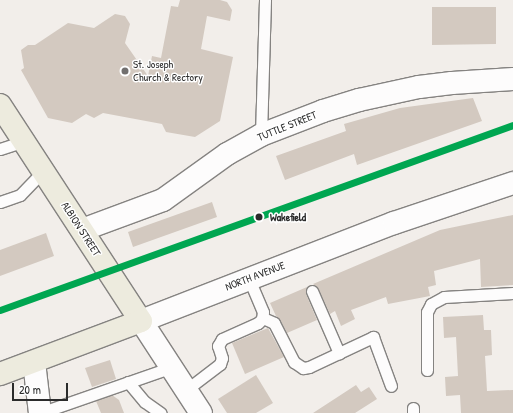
<!DOCTYPE html>
<style>
body{margin:0}
#map{position:relative;width:513px;height:413px;overflow:hidden;background:#f2eeea;font-family:"Patrick Hand",sans-serif}
div>[style]{position:absolute}
.building>*{inset:0;background:#d3c9c0}
.roads{filter:drop-shadow(1px 0 #858381) drop-shadow(-1px 0 #858381) drop-shadow(0 1px #858381) drop-shadow(0 -1px #858381)}
.lane>*{height:11px;margin:-5.5px;padding:0 5.5px;transform-origin:5.5px;border-radius:5.5px;background:#fdfcfc}
.street>*{height:22px;margin:-11px;padding:0 11px;transform-origin:11px;border-radius:11px;background:#fdfcfc}
.secondary>*{height:22px;margin:-11px;padding:0 11px;transform-origin:11px;border-radius:11px;background:#fdfcfc}
.primary>*{height:22px;margin:-11px;padding:0 11px;transform-origin:11px;border-radius:11px;background:#edebde}
.rail-1>*{height:7px;margin:-3.5px;padding:0 3.5px;transform-origin:3.5px;border-radius:3.5px;background:#00a651}
.dots>*{width:11px;height:11px;translate:-50% -50%;box-sizing:border-box;border:2px solid #fff;border-radius:50%}
span{translate:-50% -50%;white-space:nowrap;text-align:center;line-height:1.15;-webkit-text-stroke:3px #fff;paint-order:stroke}
.poi-label{font-size:11px;color:#2b2b2b}
.left{translate:0 -50%;text-align:left}
.street-label{font-size:11px;color:#2b2b2b}
.stop-label{font-size:11px;color:#2b2b2b;font-weight:700}
.scale{position:absolute;left:12px;top:383px;width:56px;height:18px;box-sizing:border-box;border:2px solid #2b2b2b;border-top:0;padding-left:5px;font-size:12px;line-height:14px;white-space:nowrap;color:#2b2b2b;-webkit-text-stroke:3px #fff;paint-order:stroke}
</style>
<div id="map">
<div class="building">
<i style="clip-path:polygon(180px 0,220px 0,227px 2px,232px 10px,230px 21px,207px 16px,201px 49px,233px 57px,220px 121px,195px 137px,166px 132px,162px 124px,103px 113px,94px 118px,86px 114px,72px 123px,48px 118px,21px 70px,24px 68px,21px 50px,28px 45px,35px 45px,68px 23px,94px 28px,115px 14px,125px 16px,130px 24px,125px 43px,148px 76px,152px 56px,161px 58px,171px 6px,178px 7px)"></i>
<i style="clip-path:polygon(432px 7px,496px 7px,496px 44px,432px 45px)"></i>
<i style="clip-path:polygon(473px 98px,482px 121px,357px 165px,354px 154px,285px 180px,276px 156px,346px 131px,344px 124px,400px 108px)"></i>
<i style="clip-path:polygon(212px 202px,217px 217px,133px 247px,128px 232px)"></i>
<i style="clip-path:polygon(513px 215px,513px 285px,481px 287px,480px 259px,434px 271px,436px 285px,428px 287px,430px 296px,388px 304px,386px 297px,351px 310px,355px 319px,341px 326px,335px 311px,330px 314px,318px 288px,313px 284px,440px 230px)"></i>
<i style="clip-path:polygon(46px 233px,54px 256px,0 276px,0 250px)"></i>
<i style="clip-path:polygon(307px 287px,306px 294px,317px 320px,287px 333px,280px 320px,276px 316px,270px 303px)"></i>
<i style="clip-path:polygon(483px 315px,484px 330px,491px 330px,492px 355px,485px 356px,487px 391px,513px 390px,513px 413px,461px 413px,460px 395px,446px 396px,445px 377px,458px 376px,456px 337px,444px 338px,443px 317px)"></i>
<i style="clip-path:polygon(268px 328px,284px 357px,245px 374px,232px 343px)"></i>
<i style="clip-path:polygon(110px 360px,116px 379px,92px 387px,85px 368px)"></i>
<i style="clip-path:polygon(256px 375px,273px 403px,256px 413px,227px 413px,218px 399px)"></i>
<i style="clip-path:polygon(356px 385px,361px 392px,369px 387px,377px 399px,355px 413px,313px 413px)"></i>
<i style="clip-path:polygon(112px 395px,119px 400px,124px 413px,101px 413px,96px 401px)"></i>
</div>
<div class="roads">
<div class="lane">
<i style="left:261px;top:135px;width:135px;rotate:-88.3deg"></i>
<i style="left:0;top:149px;width:25px;rotate:-18deg"></i>
<i style="left:0;top:202px;width:21px;rotate:-19deg"></i>
<i style="left:20px;top:195px;width:33px;rotate:-46deg"></i>
<i style="left:312px;top:291px;width:68px;rotate:66.5deg"></i>
<i style="left:263px;top:318px;width:12px;rotate:24deg"></i>
<i style="left:274px;top:323px;width:44px;rotate:62.9deg"></i>
<i style="left:294px;top:362px;width:11px;rotate:34deg"></i>
<i style="left:303px;top:368px;width:6px;rotate:-9deg"></i>
<i style="left:309px;top:367px;width:71px;rotate:-25.1deg"></i>
<i style="left:373px;top:337px;width:52px;rotate:69.8deg"></i>
<i style="left:427px;top:370px;width:58px;rotate:-90deg"></i>
<i style="left:427px;top:312px;width:9px;rotate:-63deg"></i>
<i style="left:431px;top:304px;width:15px;rotate:-28deg"></i>
<i style="left:444px;top:297px;width:69px;rotate:-3.3deg"></i>
<i style="left:128px;top:382px;width:26px;rotate:50deg"></i>
<i style="left:145px;top:402px;width:19px;rotate:35deg"></i>
<i style="left:186px;top:390px;width:43px;rotate:-37.4deg"></i>
<i style="left:220px;top:364px;width:6px;rotate:-72deg"></i>
<i style="left:222px;top:358px;width:13px;rotate:-108deg"></i>
<i style="left:218px;top:346px;width:8px;rotate:-60deg"></i>
<i style="left:222px;top:339px;width:39px;rotate:-24deg"></i>
<i style="left:258px;top:323px;width:6px;rotate:-45deg"></i>
<i style="left:262px;top:319px;width:7px;rotate:-82deg"></i>
<i style="left:263px;top:312px;width:36px;rotate:-113deg"></i>
<i style="left:40px;top:413px;width:140px;rotate:-19.2deg"></i>
<i style="left:413px;top:413px;width:5px;rotate:-90deg"></i>
</div>
<div class="street">
<i style="left:82px;top:230px;width:86px;rotate:-20.3deg"></i>
<i style="left:163px;top:200px;width:79px;rotate:-35.7deg"></i>
<i style="left:227px;top:154px;width:39px;rotate:-29deg"></i>
<i style="left:261px;top:135px;width:66px;rotate:-21.2deg"></i>
<i style="left:323px;top:111px;width:38px;rotate:-17deg"></i>
<i style="left:359px;top:100px;width:61px;rotate:-12.2deg"></i>
<i style="left:419px;top:87px;width:33px;rotate:-7deg"></i>
<i style="left:452px;top:83px;width:61px;rotate:-3.8deg"></i>
<i style="left:34px;top:362px;width:51px;rotate:83.3deg"></i>
</div>
<div class="secondary">
<i style="left:201px;top:413px;width:110px;rotate:-123.1deg"></i>
<i style="left:141px;top:321px;width:271px;rotate:-21.2deg"></i>
<i style="left:394px;top:223px;width:126px;rotate:-18.6deg"></i>
</div>
<div class="primary">
<i style="left:0;top:105px;width:258px;rotate:56.9deg"></i>
<i style="left:141px;top:321px;width:151px;rotate:159.4deg"></i>
</div>
</div>
<div class="rail-1">
<i style="left:0;top:310px;width:545px;rotate:-19.83deg"></i>
</div>
<div class="dots">
<i style="left:125px;top:71px;background:#716f6e"></i>
<i style="left:259px;top:217px;background:#2b2b2b"></i>
</div>
<div class="poi-label">
<span class="left" style="left:133px;top:71px">St. Joseph<br>Church &amp; Rectory</span>
</div>
<div class="street-label">
<span style="left:287px;top:126px;rotate:-22deg">TUTTLE STREET</span>
<span style="left:81px;top:229px;rotate:57deg">ALBION STREET</span>
<span style="left:255px;top:276px;rotate:-21deg">NORTH AVENUE</span>
</div>
<div class="stop-label">
<span class="left" style="left:270px;top:217px">Wakefield</span>
</div>
<div class="scale">20 m</div>
</div>
